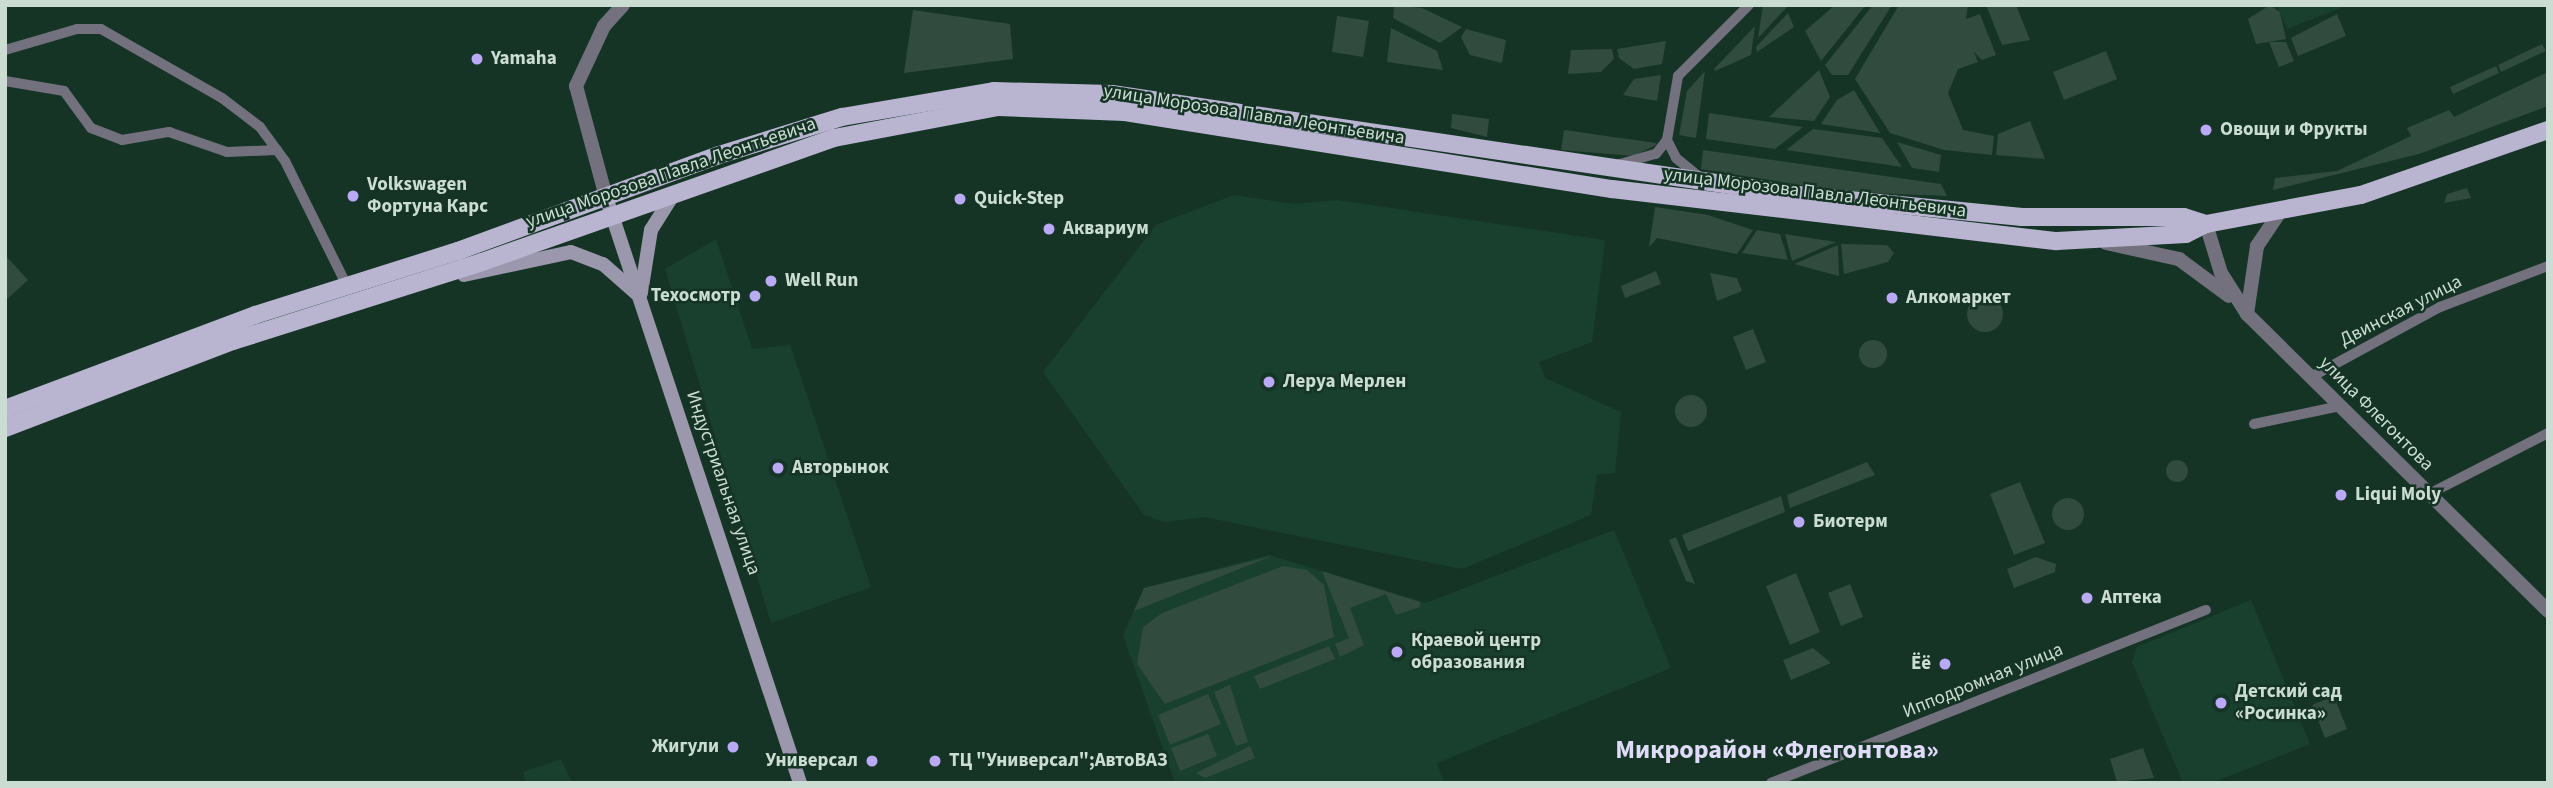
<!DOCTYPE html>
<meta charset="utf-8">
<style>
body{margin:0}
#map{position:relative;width:2553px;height:788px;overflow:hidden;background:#153426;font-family:"Source Sans 3",sans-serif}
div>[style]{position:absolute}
.built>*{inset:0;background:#19402f}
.green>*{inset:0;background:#314b3e}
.round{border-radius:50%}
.minor>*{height:10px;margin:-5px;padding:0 5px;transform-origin:5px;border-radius:5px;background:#73717e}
.tertiary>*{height:14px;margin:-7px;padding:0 7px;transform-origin:7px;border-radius:7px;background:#73717e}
.secondary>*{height:14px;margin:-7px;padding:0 7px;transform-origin:7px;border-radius:7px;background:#9b97ac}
.primary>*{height:18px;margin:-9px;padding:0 9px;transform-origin:9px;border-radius:9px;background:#b9b5d0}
.dots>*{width:19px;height:19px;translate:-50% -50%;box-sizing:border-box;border:4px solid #153426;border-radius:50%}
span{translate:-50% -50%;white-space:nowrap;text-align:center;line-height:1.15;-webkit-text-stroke:5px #153426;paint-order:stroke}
.poi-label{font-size:19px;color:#cbdcd2;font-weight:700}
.left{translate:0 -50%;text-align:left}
.right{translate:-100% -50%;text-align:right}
.street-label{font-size:19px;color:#cbdcd2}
.district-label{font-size:26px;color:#e0dbf8;font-weight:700}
.frame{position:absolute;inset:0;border:7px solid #cbdcd2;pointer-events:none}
</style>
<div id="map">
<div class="built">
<i style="clip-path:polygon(2277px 5px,2348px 5px,2287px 29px)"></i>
<i style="clip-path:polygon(1234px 195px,1294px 204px,1337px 200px,1605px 240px,1592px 342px,1539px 362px,1545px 378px,1621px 412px,1615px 473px,1597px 475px,1591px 515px,1462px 569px,1204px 517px,1164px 522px,1144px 515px,1043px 372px,1156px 225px)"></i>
<i style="clip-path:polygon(716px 239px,752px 349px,790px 345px,871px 587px,771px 623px,665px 269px)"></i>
<i style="clip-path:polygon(1614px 530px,1671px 668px,1437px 763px,1444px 783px,1175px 783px,1123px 635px,1144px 588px,1269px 555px,1426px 603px)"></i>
<i style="clip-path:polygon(2251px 600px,2310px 744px,2211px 783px,2183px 783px,2132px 662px,2137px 647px)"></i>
<i style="clip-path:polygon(561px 759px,572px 783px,526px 783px,523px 772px)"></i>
</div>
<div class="green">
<i style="clip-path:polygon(1394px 5px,1422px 8px,1462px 27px,1440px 43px,1393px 18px)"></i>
<i style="clip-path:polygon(1763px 5px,1787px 7px,1758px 38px)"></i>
<i style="clip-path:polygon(1835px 5px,1866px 5px,1821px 61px,1805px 31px)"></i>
<i style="clip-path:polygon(1873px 5px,1892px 5px,1848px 75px,1832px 75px,1825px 65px)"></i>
<i style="clip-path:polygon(1899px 5px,1968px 5px,1966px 19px,1980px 14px,1996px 55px,1982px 60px,1974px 52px,1978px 62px,1958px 69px,1948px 93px,1963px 130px,1994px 136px,1992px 155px,1944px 150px,1890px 133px,1855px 79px)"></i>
<i style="clip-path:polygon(1986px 5px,2016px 5px,2030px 40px,2002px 45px)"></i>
<i style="clip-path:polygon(2270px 5px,2280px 12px,2286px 39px,2256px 44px,2248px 19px)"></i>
<i style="clip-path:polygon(913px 10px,1010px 24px,1013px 59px,904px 73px)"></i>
<i style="clip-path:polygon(1788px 13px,1794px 27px,1757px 52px,1756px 47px)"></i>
<i style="clip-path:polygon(2337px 14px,2346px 36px,2298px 56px,2291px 38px)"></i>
<i style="clip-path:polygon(1337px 16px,1369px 21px,1363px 57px,1332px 52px)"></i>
<i style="clip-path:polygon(1755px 26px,1751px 55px,1715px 71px,1714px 69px)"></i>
<i style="clip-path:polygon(1391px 28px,1437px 51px,1443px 70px,1387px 62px)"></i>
<i style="clip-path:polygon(1466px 29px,1506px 40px,1502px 63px,1470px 55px,1461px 37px)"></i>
<i style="clip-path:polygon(1666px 41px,1662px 64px,1634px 69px,1619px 58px,1617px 49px)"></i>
<i style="clip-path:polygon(2269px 42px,2286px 42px,2294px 61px,2279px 67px)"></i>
<i style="clip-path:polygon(2542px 44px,2546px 51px,2501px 72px,2498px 65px)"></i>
<i style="clip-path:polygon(1612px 49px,1614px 59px,1601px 72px,1568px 74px,1571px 50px)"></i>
<i style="clip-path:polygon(2106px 51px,2117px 79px,2064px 100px,2053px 72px)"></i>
<i style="clip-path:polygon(2496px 66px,2499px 73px,2453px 94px,2450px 87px)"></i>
<i style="clip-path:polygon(1819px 70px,1830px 97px,1814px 121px,1769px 117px)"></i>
<i style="clip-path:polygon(1705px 71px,1696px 138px,1679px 135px,1687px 91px)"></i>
<i style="clip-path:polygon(2548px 72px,2548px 106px,2419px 154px,2273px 190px,2275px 178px,2337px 171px,2411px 136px,2407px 128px,2449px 110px,2454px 117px)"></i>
<i style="clip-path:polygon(1661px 75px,1657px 101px,1623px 95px,1634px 79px)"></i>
<i style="clip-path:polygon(1854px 90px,1880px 133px,1821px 124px,1837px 100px)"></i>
<i style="clip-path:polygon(1709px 113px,1803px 127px,1775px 149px,1706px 139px)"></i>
<i style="clip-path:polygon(1452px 114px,1489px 119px,1487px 137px,1451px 128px)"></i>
<i style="clip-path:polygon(2030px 121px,2045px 159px,1996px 155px,1998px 134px)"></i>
<i style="clip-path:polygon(1813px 129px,1882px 138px,1902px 167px,1786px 150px)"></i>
<i style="clip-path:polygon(1564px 130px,1656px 143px,1656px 145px,1634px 156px,1561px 150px)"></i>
<i style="clip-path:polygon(1897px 142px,1941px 155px,1939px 172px,1912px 168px)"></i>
<i style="clip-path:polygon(1703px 150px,1941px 184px,1947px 196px,1844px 192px,1701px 169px)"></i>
<i style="clip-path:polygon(2467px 188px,2471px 198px,2444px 203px,2447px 194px)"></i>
<i style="clip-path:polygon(1655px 207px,1708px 215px,1753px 230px,1737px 254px,1657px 238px,1649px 247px)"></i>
<i style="clip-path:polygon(1757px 230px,1780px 234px,1788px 260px,1742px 253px)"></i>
<i style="clip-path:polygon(1785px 234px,1836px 242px,1792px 261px)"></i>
<i style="clip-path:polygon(1841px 244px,1887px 245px,1894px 253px,1888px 262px,1844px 274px)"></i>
<i style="clip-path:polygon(1838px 245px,1839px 276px,1794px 264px)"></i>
<i style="clip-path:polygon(5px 255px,28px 280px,5px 301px)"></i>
<i style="clip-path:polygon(1656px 271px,1661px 284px,1625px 298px,1621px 286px)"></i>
<i style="clip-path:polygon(1710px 273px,1737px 278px,1742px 291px,1717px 301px)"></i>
<i class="round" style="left:1967px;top:296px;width:36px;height:36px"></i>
<i style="clip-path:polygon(1753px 329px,1766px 362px,1746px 370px,1733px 337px)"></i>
<i class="round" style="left:1859px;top:340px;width:28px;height:28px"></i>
<i class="round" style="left:1675px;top:395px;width:32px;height:32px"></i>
<i class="round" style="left:2166px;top:460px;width:22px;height:22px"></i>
<i style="clip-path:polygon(1867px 462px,1875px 475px,1790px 508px,1787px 495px)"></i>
<i style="clip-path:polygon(2020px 482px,2045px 543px,2014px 555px,1990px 494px)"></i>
<i style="clip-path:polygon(1781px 496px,1785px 512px,1688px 551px,1682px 535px)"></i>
<i class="round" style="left:2052px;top:498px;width:32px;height:32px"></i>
<i style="clip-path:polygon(1676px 537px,1695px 584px,1686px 581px,1669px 540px)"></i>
<i style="clip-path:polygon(1272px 556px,1134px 611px,1144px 588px)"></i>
<i style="clip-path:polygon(2036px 557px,2056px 564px,2055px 572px,2014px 588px,2007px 569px)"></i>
<i style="clip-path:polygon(1283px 566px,1307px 570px,1324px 585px,1334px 637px,1165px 704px,1137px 664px,1143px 627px,1162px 613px)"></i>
<i style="clip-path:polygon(1322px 571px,1420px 602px,1420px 607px,1396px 615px,1386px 594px,1350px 608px,1364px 645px,1340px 657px,1335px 644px,1349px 638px)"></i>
<i style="clip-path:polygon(1796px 573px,1820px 632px,1790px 645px,1766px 586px)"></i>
<i style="clip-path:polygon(1850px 584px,1863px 617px,1841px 626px,1828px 593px)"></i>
<i style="clip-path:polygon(1329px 646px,1335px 659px,1260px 689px,1254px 676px)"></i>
<i style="clip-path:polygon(1813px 648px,1831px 663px,1791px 680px,1783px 660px)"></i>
<i style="clip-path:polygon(1230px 685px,1248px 742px,1236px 746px,1214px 692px)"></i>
<i style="clip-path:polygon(1208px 694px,1221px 724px,1170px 745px,1158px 715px)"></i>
<i style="clip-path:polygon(2334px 696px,2347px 729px,2325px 738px,2312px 705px)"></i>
<i style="clip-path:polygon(1208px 734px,1217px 756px,1180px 771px,1171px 748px)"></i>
<i style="clip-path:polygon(1250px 746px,1255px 758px,1205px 778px,1196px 773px)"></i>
<i style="clip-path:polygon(2143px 748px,2154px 778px,2117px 782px,2110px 759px)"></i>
</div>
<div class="minor">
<i style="left:5px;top:50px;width:75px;rotate:-16.3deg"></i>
<i style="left:77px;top:29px;width:24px"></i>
<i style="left:101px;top:29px;width:139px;rotate:29.7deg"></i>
<i style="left:222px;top:98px;width:48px;rotate:37.3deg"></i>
<i style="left:260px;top:127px;width:42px;rotate:53.7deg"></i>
<i style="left:285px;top:161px;width:140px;rotate:63.6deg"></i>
<i style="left:5px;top:81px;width:60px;rotate:9.6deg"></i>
<i style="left:64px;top:91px;width:46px;rotate:53.9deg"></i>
<i style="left:91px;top:128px;width:33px;rotate:21deg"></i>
<i style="left:122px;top:140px;width:48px;rotate:-9.7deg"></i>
<i style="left:169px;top:132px;width:61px;rotate:19deg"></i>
<i style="left:227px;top:152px;width:50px;rotate:-2.3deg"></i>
<i style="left:1667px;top:140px;width:20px;rotate:63deg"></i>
<i style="left:1676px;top:158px;width:32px;rotate:39deg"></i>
<i style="left:1620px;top:164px;width:37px;rotate:-16deg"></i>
<i style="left:1656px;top:154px;width:18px;rotate:-52deg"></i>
<i style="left:1667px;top:140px;width:65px;rotate:-80.2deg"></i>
<i style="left:1678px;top:76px;width:100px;rotate:-45deg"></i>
<i style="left:2311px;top:377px;width:147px;rotate:-28.5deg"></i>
<i style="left:2440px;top:307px;width:116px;rotate:-20.8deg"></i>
<i style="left:2254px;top:424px;width:88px;rotate:-11.8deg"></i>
<i style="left:2429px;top:494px;width:134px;rotate:-27.1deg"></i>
<i style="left:1771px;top:783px;width:468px;rotate:-21.7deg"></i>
</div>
<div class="tertiary">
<i style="left:606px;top:197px;width:115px;rotate:-105.1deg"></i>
<i style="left:576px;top:86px;width:66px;rotate:-65deg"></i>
<i style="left:604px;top:26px;width:28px;rotate:-48deg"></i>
<i style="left:2206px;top:224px;width:51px;rotate:73deg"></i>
<i style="left:2221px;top:273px;width:49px;rotate:57.6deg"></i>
<i style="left:2247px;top:314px;width:423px;rotate:44.6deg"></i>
<i style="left:2106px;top:243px;width:75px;rotate:12.4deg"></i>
<i style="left:2179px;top:259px;width:62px;rotate:36.5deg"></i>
<i style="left:2247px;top:314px;width:69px;rotate:-81.6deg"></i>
<i style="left:2257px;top:246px;width:40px;rotate:-56deg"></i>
</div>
<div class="secondary">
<i style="left:609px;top:206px;width:608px;rotate:71.68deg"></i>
<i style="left:464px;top:275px;width:109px;rotate:-12.1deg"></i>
<i style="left:571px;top:252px;width:34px;rotate:21deg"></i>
<i style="left:603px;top:264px;width:45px;rotate:41.4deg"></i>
<i style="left:641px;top:293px;width:64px;rotate:-81deg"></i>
<i style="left:651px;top:230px;width:41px;rotate:-57.8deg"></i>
</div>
<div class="primary">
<i style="left:5px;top:409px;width:267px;rotate:-20.6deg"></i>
<i style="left:255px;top:315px;width:213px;rotate:-17.5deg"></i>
<i style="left:458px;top:251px;width:278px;rotate:-20.2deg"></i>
<i style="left:719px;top:155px;width:129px;rotate:-17.2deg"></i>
<i style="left:842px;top:117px;width:154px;rotate:-9.7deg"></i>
<i style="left:994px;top:91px;width:118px;rotate:1.5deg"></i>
<i style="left:1112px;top:94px;width:693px;rotate:8.38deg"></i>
<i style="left:1798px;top:195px;width:225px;rotate:5.6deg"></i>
<i style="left:2022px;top:217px;width:162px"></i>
<i style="left:2184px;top:217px;width:23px;rotate:18deg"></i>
<i style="left:5px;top:428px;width:244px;rotate:-20.9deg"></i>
<i style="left:233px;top:341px;width:261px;rotate:-17.6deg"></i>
<i style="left:482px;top:262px;width:373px;rotate:-19.4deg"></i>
<i style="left:834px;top:138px;width:167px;rotate:-10.7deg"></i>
<i style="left:998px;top:107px;width:127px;rotate:2.3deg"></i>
<i style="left:1125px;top:112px;width:493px;rotate:9deg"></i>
<i style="left:1612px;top:189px;width:448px;rotate:6.7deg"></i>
<i style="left:2057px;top:241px;width:129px;rotate:-3.1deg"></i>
<i style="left:2186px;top:234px;width:22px;rotate:-27deg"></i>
<i style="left:2206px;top:224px;width:158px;rotate:-10.6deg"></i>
<i style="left:2361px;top:195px;width:198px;rotate:-19.2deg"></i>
</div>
<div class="dots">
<i style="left:477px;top:59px;background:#baaaf6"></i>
<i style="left:2206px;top:130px;background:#baaaf6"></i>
<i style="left:353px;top:196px;background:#baaaf6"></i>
<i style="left:960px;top:199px;background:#baaaf6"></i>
<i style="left:1049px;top:229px;background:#baaaf6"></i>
<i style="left:771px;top:281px;background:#baaaf6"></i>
<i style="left:755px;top:296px;background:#baaaf6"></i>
<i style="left:1892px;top:298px;background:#baaaf6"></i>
<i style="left:1269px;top:382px;background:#baaaf6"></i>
<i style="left:778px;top:468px;background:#baaaf6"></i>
<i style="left:2341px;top:495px;background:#baaaf6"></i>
<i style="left:1799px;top:522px;background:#baaaf6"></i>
<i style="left:2087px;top:598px;background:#baaaf6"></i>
<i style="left:1397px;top:652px;background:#baaaf6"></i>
<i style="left:1945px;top:664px;background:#baaaf6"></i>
<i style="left:2221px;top:703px;background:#baaaf6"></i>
<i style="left:733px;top:747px;background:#baaaf6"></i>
<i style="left:872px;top:761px;background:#baaaf6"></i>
<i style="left:935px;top:761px;background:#baaaf6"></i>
</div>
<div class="poi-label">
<span class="left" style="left:491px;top:59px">Yamaha</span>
<span class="left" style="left:2220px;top:130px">Овощи и Фрукты</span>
<span class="left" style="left:367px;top:196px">Volkswagen<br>Фортуна Карс</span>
<span class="left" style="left:974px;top:199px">Quick-Step</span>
<span class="left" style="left:1063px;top:229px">Аквариум</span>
<span class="left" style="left:785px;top:281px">Well Run</span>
<span class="right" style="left:741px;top:296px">Техосмотр</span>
<span class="left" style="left:1906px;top:298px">Алкомаркет</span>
<span class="left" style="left:1283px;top:382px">Леруа Мерлен</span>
<span class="left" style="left:792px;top:468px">Авторынок</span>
<span class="left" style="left:2355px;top:495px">Liqui Moly</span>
<span class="left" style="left:1813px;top:522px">Биотерм</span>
<span class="left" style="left:2101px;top:598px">Аптека</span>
<span class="left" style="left:1411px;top:652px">Краевой центр<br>образования</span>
<span class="right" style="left:1931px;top:664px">Ёё</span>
<span class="left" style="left:2235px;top:703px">Детский сад<br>«Росинка»</span>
<span class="right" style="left:719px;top:747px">Жигули</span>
<span class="right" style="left:858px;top:761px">Универсал</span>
<span class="left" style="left:949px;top:761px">ТЦ "Универсал";АвтоВАЗ</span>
</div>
<div class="street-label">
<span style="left:1254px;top:115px;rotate:9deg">улица Морозова Павла Леонтьевича</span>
<span style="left:671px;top:173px;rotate:-19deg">улица Морозова Павла Леонтьевича</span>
<span style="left:1815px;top:193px;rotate:7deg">улица Морозова Павла Леонтьевича</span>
<span style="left:2401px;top:311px;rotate:-27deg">Двинская улица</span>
<span style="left:2376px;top:414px;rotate:45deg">улица Флегонтова</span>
<span style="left:723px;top:483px;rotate:71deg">Индустриальная улица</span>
<span style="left:1983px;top:681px;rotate:-22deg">Ипподромная улица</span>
</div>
<div class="district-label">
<span style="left:1777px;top:750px">Микрорайон «Флегонтова»</span>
</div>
<div class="frame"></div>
</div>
